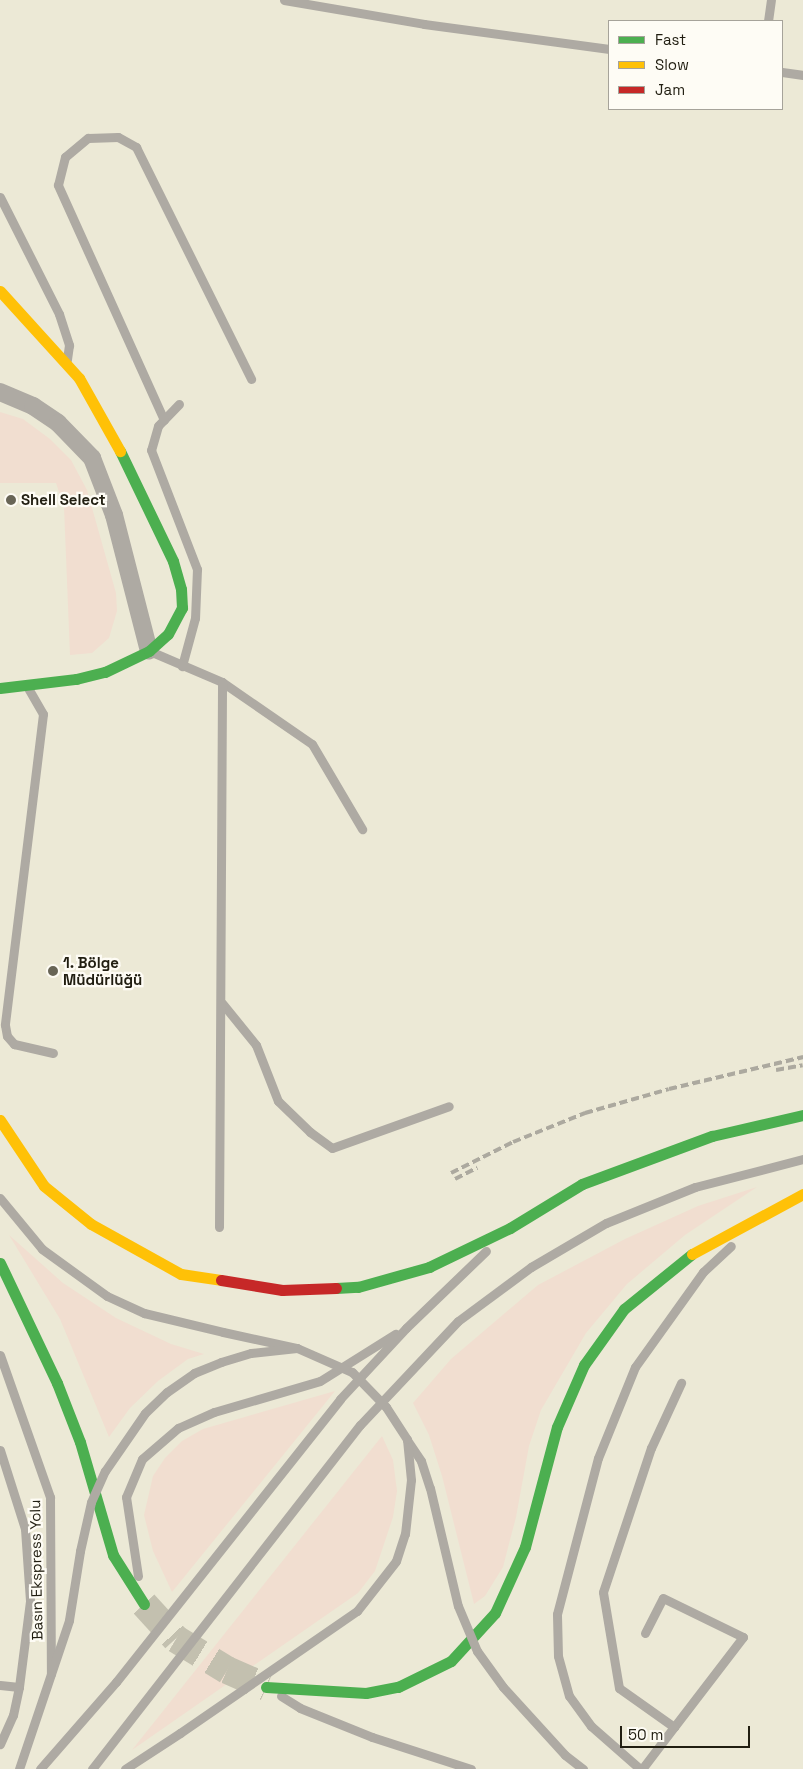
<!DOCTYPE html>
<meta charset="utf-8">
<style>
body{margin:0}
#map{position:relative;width:803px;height:1769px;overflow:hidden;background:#ece9d6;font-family:"Space Grotesk",sans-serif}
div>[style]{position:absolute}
.green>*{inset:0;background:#f1ded0}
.primary-tunnel>*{height:28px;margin-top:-14px;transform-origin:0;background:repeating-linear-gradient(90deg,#c3c0af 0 28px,transparent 0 42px)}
.lane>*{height:9px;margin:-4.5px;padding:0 4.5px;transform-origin:4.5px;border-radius:4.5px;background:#aeaaa3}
.street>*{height:18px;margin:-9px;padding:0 9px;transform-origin:9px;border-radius:9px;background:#aeaaa3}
.fast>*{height:11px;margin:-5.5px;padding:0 5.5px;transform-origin:5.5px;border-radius:5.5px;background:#4caf50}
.slow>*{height:11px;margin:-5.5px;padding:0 5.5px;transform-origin:5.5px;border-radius:5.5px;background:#ffc107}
.jam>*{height:11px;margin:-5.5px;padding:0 5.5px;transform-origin:5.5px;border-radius:5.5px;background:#c62828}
.rail>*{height:4px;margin-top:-2px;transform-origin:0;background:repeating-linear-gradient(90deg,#aca99f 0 8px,transparent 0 12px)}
.lane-bridge>*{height:9px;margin:-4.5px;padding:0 4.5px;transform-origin:4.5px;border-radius:4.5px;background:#aeaaa3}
.dots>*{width:14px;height:14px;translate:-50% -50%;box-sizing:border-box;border:2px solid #fefcf5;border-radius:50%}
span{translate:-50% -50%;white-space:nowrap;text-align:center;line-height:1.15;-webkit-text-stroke:4.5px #fefcf5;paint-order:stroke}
.poi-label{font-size:15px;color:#211e11;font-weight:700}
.left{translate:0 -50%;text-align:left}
.street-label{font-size:15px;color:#211e11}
.legend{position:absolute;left:608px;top:20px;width:175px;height:90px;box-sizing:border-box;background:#fefcf5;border:1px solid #a6a39a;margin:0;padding:6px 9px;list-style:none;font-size:15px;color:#211e11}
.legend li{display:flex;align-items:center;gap:10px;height:25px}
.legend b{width:25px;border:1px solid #a6a39a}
.scale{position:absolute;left:620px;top:1726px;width:130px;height:22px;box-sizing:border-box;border:2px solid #211e11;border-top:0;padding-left:6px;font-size:15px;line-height:18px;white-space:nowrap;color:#211e11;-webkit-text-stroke:4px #fefcf5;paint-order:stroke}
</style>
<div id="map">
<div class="green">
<i style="clip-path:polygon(0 412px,23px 419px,50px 439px,71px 460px,87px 490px,116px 593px,117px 611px,109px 638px,92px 653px,70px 655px,64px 507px,56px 483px,0 483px)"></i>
<i style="clip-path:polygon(757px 1187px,685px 1235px,627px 1284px,586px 1333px,541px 1410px,529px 1446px,516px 1517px,503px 1567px,485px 1596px,474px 1604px,442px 1476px,429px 1435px,413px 1403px,451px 1359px,538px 1285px,625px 1239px,698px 1206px)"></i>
<i style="clip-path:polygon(9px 1235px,63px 1283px,116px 1318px,171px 1344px,204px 1354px,188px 1359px,158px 1381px,130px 1408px,109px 1437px,60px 1319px)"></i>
<i style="clip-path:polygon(335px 1391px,172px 1592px,153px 1551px,144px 1515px,153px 1476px,165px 1458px,182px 1441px,203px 1429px)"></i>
<i style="clip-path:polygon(382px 1436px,393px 1460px,397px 1491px,393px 1517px,375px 1571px,358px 1593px,132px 1750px)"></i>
</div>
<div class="primary-tunnel">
<i style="left:144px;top:1604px;width:47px;rotate:47.6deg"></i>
<i style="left:176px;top:1639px;width:60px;rotate:31.3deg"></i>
<i style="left:227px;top:1670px;width:43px;rotate:23.6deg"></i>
</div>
<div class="lane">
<i style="left:284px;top:0;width:142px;rotate:9.7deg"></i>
<i style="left:424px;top:24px;width:187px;rotate:7.7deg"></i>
<i style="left:768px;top:21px;width:21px;rotate:-82deg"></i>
<i style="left:782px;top:72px;width:21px;rotate:8deg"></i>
<i style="left:0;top:197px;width:131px;rotate:63.2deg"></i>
<i style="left:59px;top:314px;width:33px;rotate:72deg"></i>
<i style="left:69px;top:345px;width:15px;rotate:98deg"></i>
<i style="left:179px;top:404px;width:30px;rotate:134deg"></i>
<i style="left:158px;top:426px;width:25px;rotate:106deg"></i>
<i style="left:151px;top:450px;width:128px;rotate:68.9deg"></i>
<i style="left:197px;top:569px;width:49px;rotate:92.3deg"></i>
<i style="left:195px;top:618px;width:50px;rotate:105.2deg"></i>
<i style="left:164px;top:420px;width:258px;rotate:-114.3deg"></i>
<i style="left:58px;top:185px;width:29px;rotate:-76deg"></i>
<i style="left:65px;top:157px;width:30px;rotate:-40deg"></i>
<i style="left:88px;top:138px;width:30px;rotate:-2deg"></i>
<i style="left:118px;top:137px;width:21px;rotate:29deg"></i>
<i style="left:136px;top:147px;width:259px;rotate:63.6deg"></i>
<i style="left:152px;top:652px;width:76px;rotate:23.2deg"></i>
<i style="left:222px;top:682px;width:109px;rotate:34.6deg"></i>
<i style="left:312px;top:744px;width:99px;rotate:59.5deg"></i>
<i style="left:28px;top:688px;width:30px;rotate:60deg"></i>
<i style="left:43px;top:714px;width:313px;rotate:97deg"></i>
<i style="left:5px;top:1025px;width:11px;rotate:80deg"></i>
<i style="left:7px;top:1036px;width:11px;rotate:49deg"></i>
<i style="left:14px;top:1044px;width:40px;rotate:13deg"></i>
<i style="left:222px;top:1003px;width:54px;rotate:51deg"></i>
<i style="left:256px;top:1045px;width:60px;rotate:68.6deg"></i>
<i style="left:278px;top:1101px;width:45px;rotate:44.1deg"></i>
<i style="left:310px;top:1132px;width:27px;rotate:36deg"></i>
<i style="left:332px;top:1148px;width:124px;rotate:-19.7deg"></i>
<i style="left:0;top:1198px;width:66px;rotate:50.5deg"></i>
<i style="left:42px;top:1249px;width:80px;rotate:35.9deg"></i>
<i style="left:107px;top:1296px;width:41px;rotate:24.7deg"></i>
<i style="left:144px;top:1313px;width:81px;rotate:13.5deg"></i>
<i style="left:219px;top:1227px;width:545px;rotate:-89.68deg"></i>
<i style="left:0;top:1355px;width:151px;rotate:70.6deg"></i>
<i style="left:50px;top:1497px;width:177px;rotate:89.7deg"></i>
<i style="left:407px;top:1440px;width:25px;rotate:56deg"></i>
<i style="left:421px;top:1461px;width:28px;rotate:72deg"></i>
<i style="left:430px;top:1488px;width:121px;rotate:76.7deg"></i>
<i style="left:0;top:1450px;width:83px;rotate:72.4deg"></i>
<i style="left:25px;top:1529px;width:72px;rotate:86deg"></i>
<i style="left:30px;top:1601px;width:87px;rotate:97.3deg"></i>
<i style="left:19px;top:1687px;width:29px;rotate:102deg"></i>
<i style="left:13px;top:1715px;width:32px;rotate:114deg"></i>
<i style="left:138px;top:1576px;width:80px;rotate:-98.6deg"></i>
<i style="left:126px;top:1497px;width:41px;rotate:-67.2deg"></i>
<i style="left:142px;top:1459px;width:48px;rotate:-40.7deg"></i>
<i style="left:178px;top:1428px;width:39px;rotate:-24deg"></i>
<i style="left:214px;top:1412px;width:110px;rotate:-16.3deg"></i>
<i style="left:320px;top:1381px;width:89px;rotate:-32.1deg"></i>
<i style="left:357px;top:1611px;width:63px;rotate:-52deg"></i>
<i style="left:396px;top:1561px;width:28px;rotate:-72deg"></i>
<i style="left:405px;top:1534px;width:54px;rotate:-83.7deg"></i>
<i style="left:411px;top:1480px;width:41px;rotate:-95.6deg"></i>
<i style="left:645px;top:1633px;width:39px;rotate:-63deg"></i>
<i style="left:663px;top:1598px;width:89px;rotate:26deg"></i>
<i style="left:743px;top:1637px;width:113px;rotate:127.5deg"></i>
<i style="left:0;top:1685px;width:19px;rotate:6deg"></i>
<i style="left:503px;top:1687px;width:92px;rotate:47.6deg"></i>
<i style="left:565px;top:1755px;width:23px;rotate:38deg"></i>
<i style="left:281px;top:1696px;width:22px;rotate:32deg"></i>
<i style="left:300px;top:1708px;width:78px;rotate:21.9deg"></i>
<i style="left:372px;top:1737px;width:104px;rotate:17.9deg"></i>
<i style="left:19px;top:1769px;width:157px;rotate:-71.4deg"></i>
<i style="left:69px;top:1620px;width:70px;rotate:-80.9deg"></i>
<i style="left:40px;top:1769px;width:116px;rotate:-48.9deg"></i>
<i style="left:116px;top:1682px;width:361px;rotate:-51.6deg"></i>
<i style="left:340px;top:1399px;width:97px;rotate:-47.1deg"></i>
<i style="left:406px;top:1328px;width:111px;rotate:-43.9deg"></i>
<i style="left:92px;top:1769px;width:436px;rotate:-52.1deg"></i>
<i style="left:360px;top:1425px;width:143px;rotate:-46.7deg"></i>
<i style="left:458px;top:1321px;width:91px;rotate:-36.5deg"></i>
<i style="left:531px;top:1267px;width:87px;rotate:-30.4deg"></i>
<i style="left:606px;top:1223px;width:96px;rotate:-22deg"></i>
<i style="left:695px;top:1187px;width:112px;rotate:-14.5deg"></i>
<i style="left:125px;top:1769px;width:66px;rotate:-33.2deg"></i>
<i style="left:640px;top:1769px;width:65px;rotate:-138.7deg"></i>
<i style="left:591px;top:1726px;width:37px;rotate:-126deg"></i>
<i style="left:569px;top:1696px;width:41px;rotate:-105.4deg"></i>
<i style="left:558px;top:1656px;width:42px;rotate:-91.4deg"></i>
<i style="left:557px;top:1614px;width:161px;rotate:-75.3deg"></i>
<i style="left:598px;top:1458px;width:98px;rotate:-67.9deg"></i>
<i style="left:635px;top:1367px;width:117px;rotate:-54.4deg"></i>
<i style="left:703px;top:1272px;width:38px;rotate:-43deg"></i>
<i style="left:642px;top:1769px;width:53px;rotate:-52.7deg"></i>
<i style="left:674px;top:1727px;width:67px;rotate:-144.7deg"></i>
<i style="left:619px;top:1688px;width:97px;rotate:-99.5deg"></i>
<i style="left:603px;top:1592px;width:152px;rotate:-71.6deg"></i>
<i style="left:651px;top:1448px;width:72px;rotate:-65.2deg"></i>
</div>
<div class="street">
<i style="left:0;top:392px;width:36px;rotate:23deg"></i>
<i style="left:33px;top:406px;width:30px;rotate:34deg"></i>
<i style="left:58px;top:423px;width:49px;rotate:45.8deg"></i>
<i style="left:92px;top:458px;width:61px;rotate:68.9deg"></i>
<i style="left:114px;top:515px;width:140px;rotate:75.6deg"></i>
</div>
<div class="fast">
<i style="left:0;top:688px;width:77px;rotate:-6.8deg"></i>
<i style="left:76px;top:679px;width:30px;rotate:-14deg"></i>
<i style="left:105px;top:672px;width:49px;rotate:-25.5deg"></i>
<i style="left:149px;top:651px;width:25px;rotate:-42deg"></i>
<i style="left:168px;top:634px;width:30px;rotate:-62deg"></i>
<i style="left:182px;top:608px;width:19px;rotate:-93deg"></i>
<i style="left:181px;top:589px;width:29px;rotate:-106deg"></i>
<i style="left:173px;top:561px;width:122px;rotate:-115.7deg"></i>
<i style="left:0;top:1263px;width:133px;rotate:64.6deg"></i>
<i style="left:57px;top:1383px;width:63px;rotate:68.7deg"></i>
<i style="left:80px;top:1442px;width:118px;rotate:73.7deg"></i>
<i style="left:113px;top:1555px;width:58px;rotate:57.7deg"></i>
<i style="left:336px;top:1288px;width:22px;rotate:-3deg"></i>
<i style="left:358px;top:1287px;width:74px;rotate:-15.7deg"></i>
<i style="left:429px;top:1267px;width:90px;rotate:-25.7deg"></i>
<i style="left:510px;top:1228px;width:84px;rotate:-31.4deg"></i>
<i style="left:582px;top:1184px;width:139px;rotate:-20.3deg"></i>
<i style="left:712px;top:1136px;width:93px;rotate:-13deg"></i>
<i style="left:266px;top:1687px;width:100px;rotate:3.4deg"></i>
<i style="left:366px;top:1693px;width:33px;rotate:-11deg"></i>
<i style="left:398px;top:1687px;width:59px;rotate:-26.1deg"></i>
<i style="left:451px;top:1661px;width:65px;rotate:-47.5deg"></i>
<i style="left:495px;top:1613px;width:72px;rotate:-65.6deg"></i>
<i style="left:525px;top:1547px;width:124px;rotate:-75.1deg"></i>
<i style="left:557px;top:1427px;width:68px;rotate:-66.5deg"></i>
<i style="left:584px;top:1365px;width:69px;rotate:-54.5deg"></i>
<i style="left:624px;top:1309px;width:87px;rotate:-39deg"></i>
</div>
<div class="slow">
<i style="left:0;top:291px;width:118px;rotate:47.8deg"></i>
<i style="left:79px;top:378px;width:84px;rotate:60.7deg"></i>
<i style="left:0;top:1120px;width:79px;rotate:56.3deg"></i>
<i style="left:44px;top:1186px;width:60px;rotate:39deg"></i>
<i style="left:91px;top:1224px;width:103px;rotate:29.1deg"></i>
<i style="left:181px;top:1274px;width:40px;rotate:8.5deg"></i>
<i style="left:692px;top:1254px;width:126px;rotate:-28.4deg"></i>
</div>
<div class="jam">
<i style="left:221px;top:1280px;width:62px;rotate:9.3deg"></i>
<i style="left:282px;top:1290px;width:54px;rotate:-2.1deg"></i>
</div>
<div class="rail">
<i style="left:776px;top:1070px;width:27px;rotate:-10deg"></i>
<i style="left:451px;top:1173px;width:69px;rotate:-26.6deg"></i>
<i style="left:513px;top:1142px;width:78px;rotate:-21.9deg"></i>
<i style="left:585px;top:1113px;width:87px;rotate:-15.9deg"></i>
<i style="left:669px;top:1089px;width:138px;rotate:-13.4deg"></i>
<i style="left:455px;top:1179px;width:25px;rotate:-27deg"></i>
</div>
<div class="lane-bridge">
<i style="left:223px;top:1332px;width:76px;rotate:12.2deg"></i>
<i style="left:297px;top:1348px;width:60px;rotate:23.6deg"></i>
<i style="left:352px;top:1372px;width:49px;rotate:45.8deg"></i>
<i style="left:386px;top:1407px;width:38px;rotate:57deg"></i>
<i style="left:80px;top:1551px;width:50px;rotate:-77.3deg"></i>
<i style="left:91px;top:1502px;width:34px;rotate:-66deg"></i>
<i style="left:105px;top:1471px;width:70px;rotate:-55.4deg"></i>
<i style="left:145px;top:1413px;width:30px;rotate:-44deg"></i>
<i style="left:167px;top:1392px;width:33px;rotate:-35deg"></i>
<i style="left:194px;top:1373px;width:29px;rotate:-22deg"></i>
<i style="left:221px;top:1362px;width:31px;rotate:-17deg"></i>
<i style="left:251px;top:1353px;width:46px;rotate:-6.2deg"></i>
<i style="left:458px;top:1606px;width:49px;rotate:67.1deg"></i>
<i style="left:477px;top:1651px;width:44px;rotate:54.2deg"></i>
<i style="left:180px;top:1733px;width:215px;rotate:-34.6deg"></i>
</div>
<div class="dots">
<i style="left:11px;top:500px;background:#686556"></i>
<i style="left:53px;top:971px;background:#686556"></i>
</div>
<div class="poi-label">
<span class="left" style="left:21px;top:500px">Shell Select</span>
<span class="left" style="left:63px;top:971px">1. Bölge<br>Müdürlüğü</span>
</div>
<div class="street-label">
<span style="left:36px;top:1570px;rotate:-91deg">Basın Ekspress Yolu</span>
</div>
<ul class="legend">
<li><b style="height:6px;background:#4caf50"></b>Fast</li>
<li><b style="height:6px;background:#ffc107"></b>Slow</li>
<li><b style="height:6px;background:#c62828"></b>Jam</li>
</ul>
<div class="scale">50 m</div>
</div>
